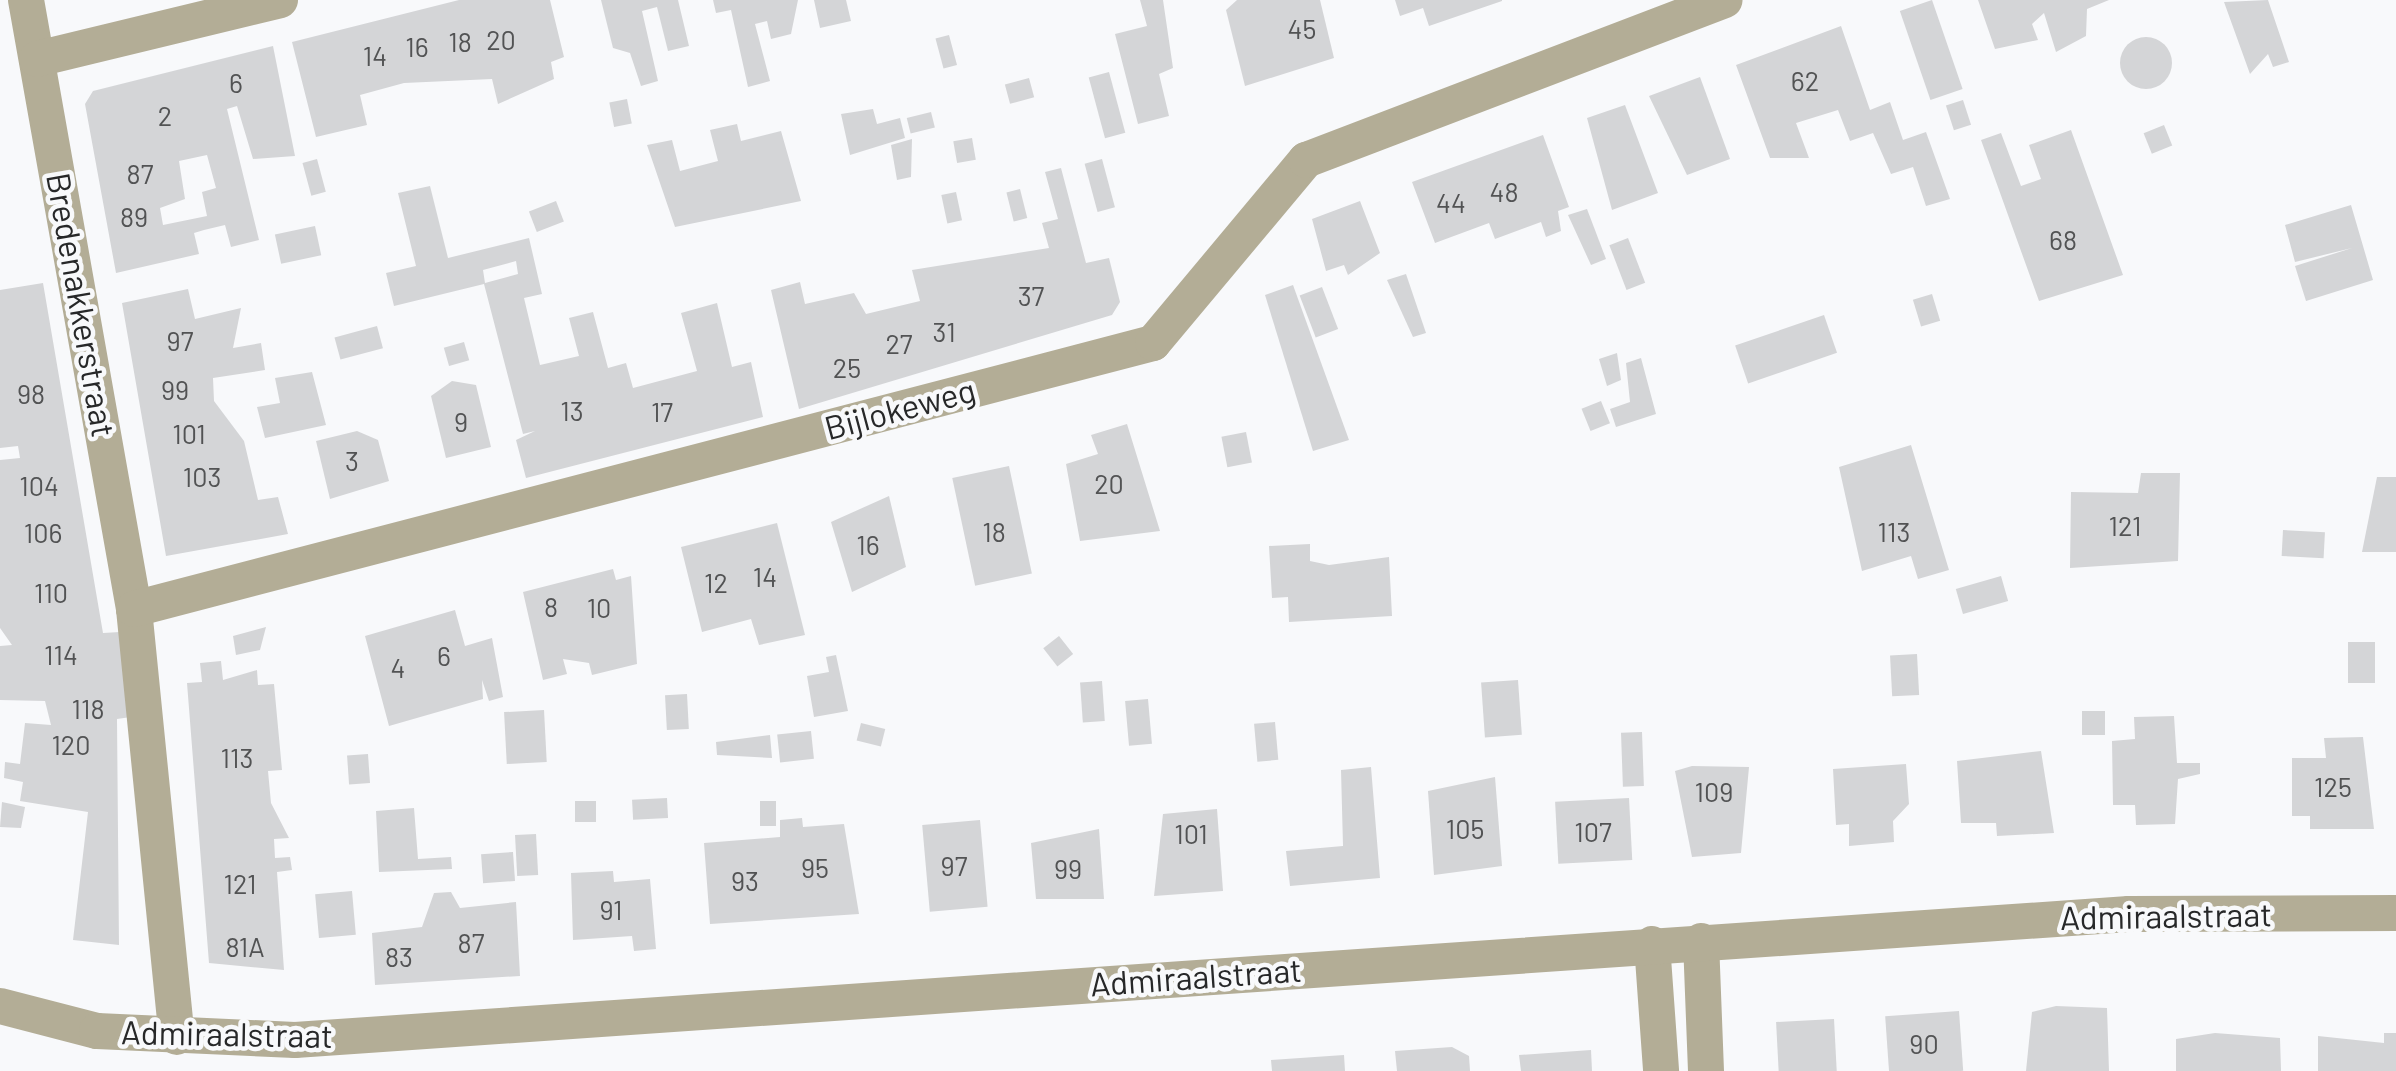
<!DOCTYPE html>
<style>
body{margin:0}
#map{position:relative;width:2396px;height:1071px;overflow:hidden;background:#f8f9fb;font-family:Barlow,sans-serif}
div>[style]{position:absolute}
.building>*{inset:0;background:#d4d5d7;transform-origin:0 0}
.round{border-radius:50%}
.minor>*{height:36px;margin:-18px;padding:0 18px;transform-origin:18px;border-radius:18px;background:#b3ad96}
span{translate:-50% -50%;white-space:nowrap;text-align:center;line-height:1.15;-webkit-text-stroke:9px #f8f9fb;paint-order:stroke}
.number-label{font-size:27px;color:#525354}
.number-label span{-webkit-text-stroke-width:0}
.street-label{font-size:33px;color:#272829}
</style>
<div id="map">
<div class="building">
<i style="clip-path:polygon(459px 0,550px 0,564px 57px,551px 62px,554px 79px,498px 104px,492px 79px,404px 83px,360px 95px,367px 125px,316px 137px,292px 42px)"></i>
<i style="clip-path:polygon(601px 0,678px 0,689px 46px,668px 51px,657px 7px,642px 11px,658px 81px,641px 86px,630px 53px,613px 48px)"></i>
<i style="clip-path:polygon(713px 0,798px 0,791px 34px,771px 39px,767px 21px,755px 24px,770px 81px,748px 87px,731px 10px,716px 13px)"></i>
<i style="clip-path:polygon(814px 0,846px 0,851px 21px,820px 28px)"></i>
<i style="clip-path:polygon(1140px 0,1163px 0,1173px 68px,1159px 74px,1169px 116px,1138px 124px,1115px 34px,1147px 26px)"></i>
<i style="clip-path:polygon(1237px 0,1320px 0,1334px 58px,1245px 86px,1226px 10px)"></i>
<i style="clip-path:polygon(1395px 0,1502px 0,1502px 1px,1429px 26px,1423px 8px,1400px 16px)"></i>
<i style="left:1932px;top:0;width:94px;height:34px;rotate:71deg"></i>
<i style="clip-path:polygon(1978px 0,2109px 0,2087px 9px,2086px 36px,2056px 52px,2044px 13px,2032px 24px,2038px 40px,1995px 49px)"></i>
<i style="clip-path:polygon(2268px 0,2289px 62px,2273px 67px,2268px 54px,2250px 74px,2224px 2px)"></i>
<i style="clip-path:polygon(1841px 26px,1870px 110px,1890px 102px,1903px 140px,1926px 132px,1950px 199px,1926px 206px,1913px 167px,1891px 174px,1873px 133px,1850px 141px,1838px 110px,1796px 123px,1809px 158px,1770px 158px,1736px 65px)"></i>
<i style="left:949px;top:35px;width:31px;height:14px;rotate:75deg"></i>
<i class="round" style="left:2120px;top:37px;width:52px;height:52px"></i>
<i style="clip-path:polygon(evenodd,273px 46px,295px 156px,253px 159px,237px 106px,227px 109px,259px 240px,231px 247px,225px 225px,204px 230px,194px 233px,199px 254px,116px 273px,85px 104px,93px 91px,273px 46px,207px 155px,216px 188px,202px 192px,207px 216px,163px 225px,160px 208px,185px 199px,179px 161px,207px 155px)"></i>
<i style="left:1109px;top:72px;width:63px;height:21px;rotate:75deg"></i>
<i style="clip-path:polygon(1700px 77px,1730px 159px,1687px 175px,1649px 96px)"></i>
<i style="left:1029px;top:78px;width:20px;height:25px;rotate:75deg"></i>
<i style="left:627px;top:99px;width:25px;height:18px;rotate:79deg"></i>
<i style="left:1963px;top:100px;width:26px;height:18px;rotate:72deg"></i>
<i style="clip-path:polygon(1625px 105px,1658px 193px,1612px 210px,1587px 118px)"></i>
<i style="clip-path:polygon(873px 109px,877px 124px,900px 118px,905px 138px,850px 155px,841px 114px)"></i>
<i style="left:931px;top:112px;width:16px;height:25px;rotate:76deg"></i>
<i style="clip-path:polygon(737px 124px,741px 141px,781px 131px,801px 201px,675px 227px,647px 145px,672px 140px,680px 171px,718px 161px,710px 130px)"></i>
<i style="left:2164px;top:125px;width:22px;height:22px;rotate:68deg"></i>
<i style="clip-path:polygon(2071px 130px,2123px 275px,2039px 301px,1981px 140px,2001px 133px,2021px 186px,2041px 179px,2029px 145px)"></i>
<i style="clip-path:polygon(1543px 135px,1569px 207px,1558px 211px,1561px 231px,1546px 237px,1541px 222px,1495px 239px,1489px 223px,1435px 243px,1412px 182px)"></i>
<i style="left:972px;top:138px;width:22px;height:19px;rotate:80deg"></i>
<i style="clip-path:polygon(912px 139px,911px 177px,897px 180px,891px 145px)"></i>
<i style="left:317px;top:159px;width:34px;height:15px;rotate:75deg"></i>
<i style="left:1102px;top:159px;width:50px;height:18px;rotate:75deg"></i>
<i style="clip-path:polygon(1061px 168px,1086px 263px,1109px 258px,1120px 302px,1112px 315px,799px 409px,771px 290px,800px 282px,805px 304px,854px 293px,866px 314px,920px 301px,912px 270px,1049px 248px,1042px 223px,1058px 219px,1045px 172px)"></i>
<i style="clip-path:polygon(evenodd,430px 186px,448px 258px,529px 238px,542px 294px,524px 298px,540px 365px,579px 356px,569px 318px,593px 312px,608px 368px,626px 363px,633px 388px,697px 371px,681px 313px,717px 303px,732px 367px,751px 362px,763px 417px,526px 478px,516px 440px,535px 431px,523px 434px,484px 284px,394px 306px,386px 273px,416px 266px,398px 193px,430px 186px,516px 261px,518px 274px,485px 283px,483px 270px,516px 261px)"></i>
<i style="left:1020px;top:189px;width:30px;height:14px;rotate:76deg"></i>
<i style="left:956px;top:192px;width:29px;height:15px;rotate:78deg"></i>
<i style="left:556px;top:201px;width:22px;height:29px;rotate:69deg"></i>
<i style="clip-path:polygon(1360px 201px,1380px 253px,1348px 275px,1344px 265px,1326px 271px,1312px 219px)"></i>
<i style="clip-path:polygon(2351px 205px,2373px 280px,2306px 301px,2295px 266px,2352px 248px,2295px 262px,2285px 225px)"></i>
<i style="clip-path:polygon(1587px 209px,1606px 259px,1591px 265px,1568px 215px)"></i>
<i style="left:315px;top:226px;width:30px;height:41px;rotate:78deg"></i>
<i style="left:1628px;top:238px;width:48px;height:20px;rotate:69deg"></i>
<i style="clip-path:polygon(1406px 274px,1426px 333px,1413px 337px,1387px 280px)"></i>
<i style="clip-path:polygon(43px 283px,103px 633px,120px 632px,131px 717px,117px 719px,119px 945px,73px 940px,88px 812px,20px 801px,23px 782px,4px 778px,5px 762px,20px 764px,25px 723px,51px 725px,45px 701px,0 700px,0 646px,12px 645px,0 628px,0 460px,20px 458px,18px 446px,0 448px,0 290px)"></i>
<i style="clip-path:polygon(1293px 285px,1349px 440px,1313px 451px,1265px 295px)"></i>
<i style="left:1322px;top:287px;width:45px;height:24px;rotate:69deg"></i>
<i style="clip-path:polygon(188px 289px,195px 319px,241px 308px,233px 348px,261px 343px,265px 370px,213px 378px,214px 401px,244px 441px,258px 500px,278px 497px,288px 534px,166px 556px,122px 303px)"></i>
<i style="left:1932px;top:294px;width:28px;height:20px;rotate:73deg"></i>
<i style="left:1824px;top:315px;width:40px;height:94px;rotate:71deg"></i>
<i style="left:377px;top:326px;width:23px;height:44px;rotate:75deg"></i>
<i style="left:464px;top:342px;width:19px;height:21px;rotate:74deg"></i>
<i style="clip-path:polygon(1617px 353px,1621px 380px,1607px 386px,1599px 359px)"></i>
<i style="clip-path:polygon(1641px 358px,1656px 414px,1616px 427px,1610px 409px,1630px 402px,1626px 363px)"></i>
<i style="clip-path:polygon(312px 372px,326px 425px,265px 438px,257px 407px,280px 403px,275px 378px)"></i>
<i style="clip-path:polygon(452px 381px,476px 385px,491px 447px,446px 458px,431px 396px)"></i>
<i style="left:1601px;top:401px;width:24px;height:21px;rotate:68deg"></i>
<i style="clip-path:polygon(1127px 424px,1160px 531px,1080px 541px,1066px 464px,1098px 454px,1091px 435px)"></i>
<i style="clip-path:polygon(357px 431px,378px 440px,389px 481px,330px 499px,316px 441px)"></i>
<i style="left:1246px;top:432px;width:31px;height:25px;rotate:79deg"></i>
<i style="clip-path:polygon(1911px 445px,1949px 570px,1918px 579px,1911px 556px,1862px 571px,1839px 467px)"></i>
<i style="left:1009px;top:466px;width:110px;height:58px;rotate:78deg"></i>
<i style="clip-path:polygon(2141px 473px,2180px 473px,2178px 561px,2070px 568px,2071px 492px,2138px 493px)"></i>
<i style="clip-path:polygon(2377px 477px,2396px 477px,2396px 552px,2362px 552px)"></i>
<i style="clip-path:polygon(889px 496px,906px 567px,852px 592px,831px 522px)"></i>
<i style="clip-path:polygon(777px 523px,805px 635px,759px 645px,751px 619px,702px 632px,681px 547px)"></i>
<i style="left:2283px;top:530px;width:42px;height:26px;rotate:3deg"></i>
<i style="clip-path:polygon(1310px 544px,1310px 561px,1329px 565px,1389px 557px,1392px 616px,1289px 622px,1288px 597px,1272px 598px,1269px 546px)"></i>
<i style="clip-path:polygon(613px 569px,616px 580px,631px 576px,637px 664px,592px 675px,589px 663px,563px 659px,567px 674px,543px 680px,523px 592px)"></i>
<i style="left:2001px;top:576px;width:26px;height:47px;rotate:74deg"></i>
<i style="clip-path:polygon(455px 610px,465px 646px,492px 638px,503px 697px,489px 701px,482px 680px,483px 699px,389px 726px,365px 636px)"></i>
<i style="clip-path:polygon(266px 627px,260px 650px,236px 655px,233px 636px)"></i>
<i style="left:1059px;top:636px;width:23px;height:20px;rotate:52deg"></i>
<i style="left:2348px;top:642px;width:27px;height:41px"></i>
<i style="left:1917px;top:654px;width:41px;height:27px;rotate:87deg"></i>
<i style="clip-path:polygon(836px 655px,848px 711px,814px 717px,807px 676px,829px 672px,826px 657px)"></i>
<i style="clip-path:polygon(221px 661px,223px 680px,257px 670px,258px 685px,274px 684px,282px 770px,268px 771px,271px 803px,289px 838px,274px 839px,275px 858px,290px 857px,292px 870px,277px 872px,284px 970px,209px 963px,187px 683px,202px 682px,200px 663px)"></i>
<i style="left:1518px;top:680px;width:55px;height:37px;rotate:86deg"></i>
<i style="left:1102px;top:681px;width:40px;height:22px;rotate:86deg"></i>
<i style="left:687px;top:694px;width:35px;height:22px;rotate:87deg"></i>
<i style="left:1148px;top:699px;width:45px;height:23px;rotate:85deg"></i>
<i style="left:544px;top:710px;width:52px;height:40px;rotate:87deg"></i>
<i style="left:2082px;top:711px;width:23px;height:24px"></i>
<i style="clip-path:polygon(2174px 716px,2177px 763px,2200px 763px,2200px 774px,2178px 779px,2175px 824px,2136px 825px,2135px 805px,2113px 805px,2112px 741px,2135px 739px,2134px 717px)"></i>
<i style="left:1275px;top:722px;width:38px;height:21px;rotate:85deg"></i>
<i style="left:861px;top:723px;width:25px;height:18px;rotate:14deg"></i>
<i style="left:811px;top:731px;width:28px;height:34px;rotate:84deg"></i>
<i style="left:1642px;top:732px;width:54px;height:21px;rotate:88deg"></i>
<i style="clip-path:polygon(770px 735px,772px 758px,717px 755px,716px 742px)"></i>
<i style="clip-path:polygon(2363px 737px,2374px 829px,2310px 829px,2310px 816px,2292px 816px,2292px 758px,2326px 758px,2324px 738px)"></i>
<i style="clip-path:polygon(2041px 751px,2054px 833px,1997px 836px,1996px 823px,1961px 823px,1957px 761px)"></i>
<i style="left:368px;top:754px;width:29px;height:21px;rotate:86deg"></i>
<i style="clip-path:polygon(1906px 764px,1909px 804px,1893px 821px,1894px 842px,1849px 846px,1849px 824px,1836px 825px,1833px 769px)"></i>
<i style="clip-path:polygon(1692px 766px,1749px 767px,1741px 853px,1692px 857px,1675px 771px)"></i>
<i style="clip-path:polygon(1371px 767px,1380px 878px,1290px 886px,1286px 851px,1343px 846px,1341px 770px)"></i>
<i style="clip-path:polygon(1495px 777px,1502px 866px,1434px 875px,1428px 791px)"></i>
<i style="left:667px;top:798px;width:20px;height:35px;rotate:87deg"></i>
<i style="left:1629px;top:798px;width:62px;height:74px;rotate:87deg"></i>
<i style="left:575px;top:801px;width:21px;height:21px"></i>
<i style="left:760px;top:801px;width:16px;height:25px"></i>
<i style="clip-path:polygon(2px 802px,25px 807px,21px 828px,0 827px)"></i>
<i style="clip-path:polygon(414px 808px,418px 859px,451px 857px,452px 869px,379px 872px,376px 811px)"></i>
<i style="clip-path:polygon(1217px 809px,1223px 891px,1154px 896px,1163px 814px)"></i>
<i style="clip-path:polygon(802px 818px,803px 827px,844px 824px,859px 914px,710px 924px,704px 843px,780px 837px,780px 820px)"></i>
<i style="left:980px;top:820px;width:87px;height:58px;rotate:85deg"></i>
<i style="clip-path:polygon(1099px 829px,1104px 899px,1036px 899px,1031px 843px)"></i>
<i style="left:536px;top:834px;width:41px;height:21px;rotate:87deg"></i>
<i style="left:513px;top:852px;width:29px;height:32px;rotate:86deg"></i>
<i style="clip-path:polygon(613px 871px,614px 882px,650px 879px,656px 949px,634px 951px,632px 936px,573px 940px,571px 873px)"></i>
<i style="left:352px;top:891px;width:44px;height:37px;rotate:85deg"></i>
<i style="clip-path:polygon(451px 892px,460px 908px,516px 902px,520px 976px,375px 985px,372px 933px,422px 927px,434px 893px)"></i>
<i style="clip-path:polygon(2056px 1006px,2107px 1008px,2109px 1071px,2026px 1071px,2032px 1012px)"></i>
<i style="left:1959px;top:1011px;width:60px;height:74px;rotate:86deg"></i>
<i style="left:1834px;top:1019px;width:52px;height:58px;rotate:87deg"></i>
<i style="clip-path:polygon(2215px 1033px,2280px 1038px,2281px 1071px,2176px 1071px,2176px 1039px)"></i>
<i style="clip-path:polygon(2384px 1033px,2396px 1033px,2396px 1071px,2318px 1071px,2318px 1036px,2384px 1043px)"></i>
<i style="clip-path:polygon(1452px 1047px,1469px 1056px,1470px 1071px,1397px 1071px,1395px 1051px)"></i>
<i style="clip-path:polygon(1591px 1050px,1592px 1071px,1521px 1071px,1519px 1055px)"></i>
<i style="clip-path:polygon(1344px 1055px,1345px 1071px,1272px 1071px,1271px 1060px)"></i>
</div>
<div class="minor">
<i style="left:26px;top:0;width:619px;rotate:79.94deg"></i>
<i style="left:134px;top:609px;width:430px;rotate:84.3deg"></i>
<i style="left:37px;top:59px;width:250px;rotate:-13.6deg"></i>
<i style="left:134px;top:609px;width:1053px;rotate:-14.63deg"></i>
<i style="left:1153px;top:343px;width:239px;rotate:-50.1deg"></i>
<i style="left:1306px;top:160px;width:448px;rotate:-20.9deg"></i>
<i style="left:1701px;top:941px;width:130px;rotate:87.8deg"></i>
<i style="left:1652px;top:944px;width:127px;rotate:85.9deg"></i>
<i style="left:0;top:1006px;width:100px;rotate:14.5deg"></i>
<i style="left:97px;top:1031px;width:198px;rotate:2.6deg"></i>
<i style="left:295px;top:1040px;width:1838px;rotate:-3.93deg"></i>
<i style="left:2129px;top:914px;width:267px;rotate:-0.2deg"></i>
</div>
<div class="number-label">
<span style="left:1302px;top:29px">45</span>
<span style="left:501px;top:40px">20</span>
<span style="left:460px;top:42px">18</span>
<span style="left:417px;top:47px">16</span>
<span style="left:375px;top:56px">14</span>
<span style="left:1805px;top:81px">62</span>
<span style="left:236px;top:83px">6</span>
<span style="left:165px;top:116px">2</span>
<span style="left:140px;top:174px">87</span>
<span style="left:1504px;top:192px">48</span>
<span style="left:1451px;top:203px">44</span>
<span style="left:134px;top:217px">89</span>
<span style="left:2063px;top:240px">68</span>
<span style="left:1031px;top:296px">37</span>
<span style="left:944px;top:332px">31</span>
<span style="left:180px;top:341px">97</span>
<span style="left:899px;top:344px">27</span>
<span style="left:847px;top:368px">25</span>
<span style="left:175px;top:390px">99</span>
<span style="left:31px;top:394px">98</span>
<span style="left:572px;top:411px">13</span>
<span style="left:662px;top:412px">17</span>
<span style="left:461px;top:422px">9</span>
<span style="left:189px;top:434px">101</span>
<span style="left:352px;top:461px">3</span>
<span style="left:202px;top:477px">103</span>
<span style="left:1109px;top:484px">20</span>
<span style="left:39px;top:486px">104</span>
<span style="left:2125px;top:526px">121</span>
<span style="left:994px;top:532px">18</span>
<span style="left:1894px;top:532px">113</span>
<span style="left:43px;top:533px">106</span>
<span style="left:868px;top:545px">16</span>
<span style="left:765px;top:577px">14</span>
<span style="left:716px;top:583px">12</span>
<span style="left:51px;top:593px">110</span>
<span style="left:551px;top:607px">8</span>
<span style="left:599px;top:608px">10</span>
<span style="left:61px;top:655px">114</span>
<span style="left:444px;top:656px">6</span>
<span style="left:398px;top:668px">4</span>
<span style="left:88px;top:709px">118</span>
<span style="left:71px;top:745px">120</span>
<span style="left:237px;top:758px">113</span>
<span style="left:2333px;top:787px">125</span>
<span style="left:1714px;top:792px">109</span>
<span style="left:1465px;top:829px">105</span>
<span style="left:1593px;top:832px">107</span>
<span style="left:1191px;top:834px">101</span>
<span style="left:954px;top:866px">97</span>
<span style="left:815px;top:868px">95</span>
<span style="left:1068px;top:869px">99</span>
<span style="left:745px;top:881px">93</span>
<span style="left:240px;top:884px">121</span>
<span style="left:611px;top:910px">91</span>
<span style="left:471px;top:943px">87</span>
<span style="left:245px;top:947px">81A</span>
<span style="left:399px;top:957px">83</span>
<span style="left:1924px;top:1044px">90</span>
</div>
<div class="street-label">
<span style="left:81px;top:305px;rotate:80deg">Bredenakkerstraat</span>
<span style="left:900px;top:409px;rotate:-15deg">Bijlokeweg</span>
<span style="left:2166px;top:916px;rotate:-1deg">Admiraalstraat</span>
<span style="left:1196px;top:977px;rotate:-4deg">Admiraalstraat</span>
<span style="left:227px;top:1034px;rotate:1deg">Admiraalstraat</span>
</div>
</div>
